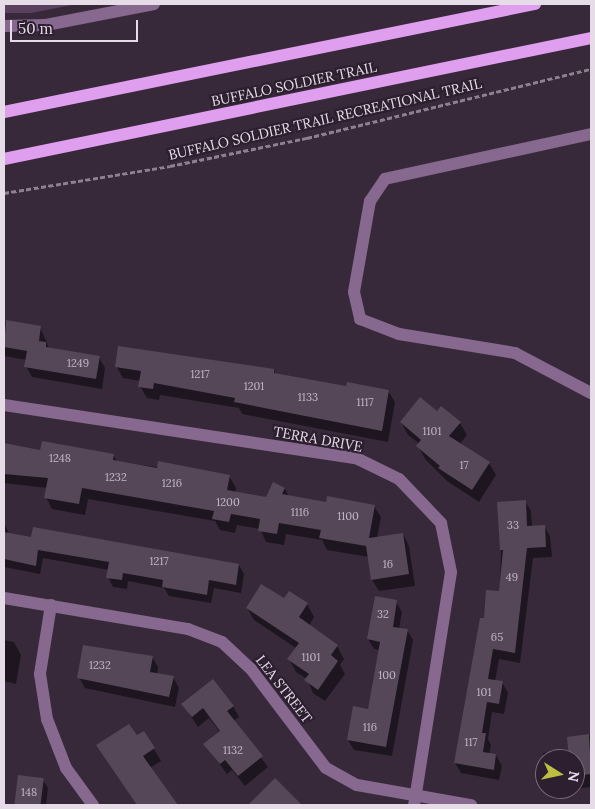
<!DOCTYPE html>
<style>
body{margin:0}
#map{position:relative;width:595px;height:809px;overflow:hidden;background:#37293a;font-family:Lora,serif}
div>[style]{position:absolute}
.green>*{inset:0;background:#5a4160}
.shadow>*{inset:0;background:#0007}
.building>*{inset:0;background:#554658;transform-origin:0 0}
.path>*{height:3px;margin-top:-1.5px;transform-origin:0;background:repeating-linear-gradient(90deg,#8d818f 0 5px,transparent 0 7.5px)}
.minor>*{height:12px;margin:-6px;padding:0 6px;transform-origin:6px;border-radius:6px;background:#87688e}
.major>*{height:12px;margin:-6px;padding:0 6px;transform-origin:6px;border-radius:6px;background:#e09fee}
span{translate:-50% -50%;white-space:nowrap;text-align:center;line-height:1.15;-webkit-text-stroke:4.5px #2d1f30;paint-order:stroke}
.number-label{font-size:11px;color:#c1b6c3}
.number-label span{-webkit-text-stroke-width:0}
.street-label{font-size:14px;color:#e5dce7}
.frame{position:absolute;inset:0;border:5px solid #e5dce7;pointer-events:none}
.north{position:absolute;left:535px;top:749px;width:50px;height:50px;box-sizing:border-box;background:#2d1f30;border:1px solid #776b79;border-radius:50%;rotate:100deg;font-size:14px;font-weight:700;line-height:20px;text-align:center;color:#e5dce7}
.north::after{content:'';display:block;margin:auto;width:18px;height:22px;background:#bdbf43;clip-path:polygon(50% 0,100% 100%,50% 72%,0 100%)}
.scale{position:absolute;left:10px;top:20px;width:128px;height:22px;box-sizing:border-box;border:2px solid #e5dce7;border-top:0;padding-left:6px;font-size:15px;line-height:18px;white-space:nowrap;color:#e5dce7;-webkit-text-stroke:4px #2d1f30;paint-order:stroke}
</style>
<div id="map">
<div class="green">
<i style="clip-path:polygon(4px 4px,77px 4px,31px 13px,4px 13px)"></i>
</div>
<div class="shadow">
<i style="clip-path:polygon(4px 322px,40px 327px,49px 348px,99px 357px,105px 368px,102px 389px,32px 377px,26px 366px,27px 360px,4px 356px)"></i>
<i style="clip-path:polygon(116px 366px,274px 370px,276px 375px,347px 387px,388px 391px,395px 402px,388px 442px,242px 414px,239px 408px,160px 395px,159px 400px,147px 398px,140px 386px,141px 381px,123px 378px)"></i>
<i style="clip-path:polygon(437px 413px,460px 423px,467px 435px,460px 444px,489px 463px,496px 475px,479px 502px,447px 481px,425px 459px,418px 446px,420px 444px,408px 435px,401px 422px)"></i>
<i style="clip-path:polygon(4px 444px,41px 451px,113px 455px,117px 462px,229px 476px,236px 488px,235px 493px,267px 499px,274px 484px,285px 489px,289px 497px,327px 503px,374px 506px,381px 517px,377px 538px,403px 534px,409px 546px,415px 586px,379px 591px,372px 580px,369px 557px,327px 550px,322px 540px,286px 534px,284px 545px,266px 542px,260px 529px,237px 525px,235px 533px,220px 530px,215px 521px,88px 499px,85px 515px,52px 509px,46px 497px,47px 488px,4px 483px)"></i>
<i style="clip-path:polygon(525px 501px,531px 511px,532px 527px,544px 526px,550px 536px,552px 557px,533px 558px,520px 663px,499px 659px,495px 681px,502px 682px,508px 693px,504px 714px,492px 712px,488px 739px,491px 745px,489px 754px,496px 755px,502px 766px,499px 780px,461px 773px,455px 763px,485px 620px,500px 592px,501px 550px)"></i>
<i style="clip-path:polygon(4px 523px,10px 535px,239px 565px,244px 574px,241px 593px,214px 588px,211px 603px,169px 596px,164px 588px,128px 581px,127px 589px,113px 587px,108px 577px,109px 570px,43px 558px,40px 574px,4px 567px)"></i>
<i style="clip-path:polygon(284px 600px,307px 604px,314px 617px,309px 626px,337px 646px,344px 659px,340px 665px,345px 674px,325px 701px,313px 693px,307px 679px,296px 672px,289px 659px,296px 648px,254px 620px,247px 608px)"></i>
<i style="clip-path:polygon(396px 602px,402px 612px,399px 629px,407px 630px,413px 640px,392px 756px,354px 750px,348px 740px,369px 710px,380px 650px,374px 649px,368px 639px)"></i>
<i style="clip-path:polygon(4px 640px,14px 642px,21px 655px,16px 684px,4px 681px)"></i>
<i style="clip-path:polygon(152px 657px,158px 667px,157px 674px,173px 677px,179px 688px,175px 707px,85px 688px,79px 677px)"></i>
<i style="clip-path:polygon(183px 704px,233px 706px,239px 717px,233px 721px,268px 767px,245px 786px,232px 770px,227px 774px,205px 744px,220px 732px,209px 718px,198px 727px)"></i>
<i style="clip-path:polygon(144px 732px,161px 761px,150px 768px,177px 805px,139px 805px,105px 757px)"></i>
<i style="clip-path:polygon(591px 735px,591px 787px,575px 789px,575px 759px,545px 759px,545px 767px,543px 753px,569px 750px,568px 738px)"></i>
<i style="clip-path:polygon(19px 776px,43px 780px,48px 788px,46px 805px,15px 805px)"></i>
<i style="clip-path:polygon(552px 789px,572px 789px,553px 791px)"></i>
</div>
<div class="building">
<i style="clip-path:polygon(6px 320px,41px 326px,39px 341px,46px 342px,46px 347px,100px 356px,96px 379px,24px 367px,27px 351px,4px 347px)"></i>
<i style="clip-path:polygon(118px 346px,274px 369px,274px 373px,346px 386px,347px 382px,389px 390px,382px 431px,234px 402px,235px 398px,154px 383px,153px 389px,138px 387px,141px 371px,115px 367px)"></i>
<i style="clip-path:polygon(420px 397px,437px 411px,441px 406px,461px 422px,449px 436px,490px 462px,472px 490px,438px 468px,440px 466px,416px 446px,421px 440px,400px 422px)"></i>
<i style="clip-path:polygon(42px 441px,114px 454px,113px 460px,157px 468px,158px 461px,230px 475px,227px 490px,266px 497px,273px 482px,285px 488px,282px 494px,326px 502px,327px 496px,375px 505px,369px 538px,403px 533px,409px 574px,371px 580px,366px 546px,319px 538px,321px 530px,279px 523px,277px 534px,258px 531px,260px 519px,231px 514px,229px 522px,212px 519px,214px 511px,82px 488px,79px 504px,44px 498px,48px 478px,4px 474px,4px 443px,40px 450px)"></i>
<i style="clip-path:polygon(526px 500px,527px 526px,545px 525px,546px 547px,527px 548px,515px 653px,493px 649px,488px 679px,503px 681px,499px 704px,487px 702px,482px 733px,486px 733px,483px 752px,496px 754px,494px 770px,454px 763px,480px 618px,484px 618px,486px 590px,499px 591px,503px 550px,500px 550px,497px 502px)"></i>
<i style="clip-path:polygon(33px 527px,239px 564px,236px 585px,209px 580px,207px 595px,162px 587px,163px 580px,123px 573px,122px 580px,106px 578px,109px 562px,38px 550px,36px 566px,4px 559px,4px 532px,31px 537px)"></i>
<i style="clip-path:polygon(261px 584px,284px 598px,289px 591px,308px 603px,299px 617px,338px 645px,331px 655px,338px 661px,318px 690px,304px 680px,309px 674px,287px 659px,299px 643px,246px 608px)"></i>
<i style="clip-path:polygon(375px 596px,397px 600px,393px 627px,408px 629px,386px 747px,347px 740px,353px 706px,368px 709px,380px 642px,367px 639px)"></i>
<i style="clip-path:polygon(83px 645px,153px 656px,150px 672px,174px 676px,169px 697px,77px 678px)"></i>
<i style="clip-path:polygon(213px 679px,234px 706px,227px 711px,263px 756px,238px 776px,225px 760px,220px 764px,203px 744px,220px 731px,203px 708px,192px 717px,181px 704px)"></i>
<i style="clip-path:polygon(129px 724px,137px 735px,144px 731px,155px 748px,143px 756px,178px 805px,137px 805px,96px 745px)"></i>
<i style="clip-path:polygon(589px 734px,591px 774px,575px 776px,575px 759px,569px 759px,567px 737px)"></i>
<i style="left:18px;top:775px;width:26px;height:30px;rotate:7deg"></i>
<i style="clip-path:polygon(275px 778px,302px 805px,248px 805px)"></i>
</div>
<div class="path">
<i style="left:4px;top:193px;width:168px;rotate:-9.2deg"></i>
<i style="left:170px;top:166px;width:140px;rotate:-11.6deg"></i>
<i style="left:307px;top:138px;width:292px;rotate:-13.7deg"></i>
</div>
<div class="minor">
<i style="left:4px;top:26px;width:42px;rotate:-1.4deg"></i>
<i style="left:46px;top:25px;width:110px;rotate:-11deg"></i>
<i style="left:591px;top:134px;width:211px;rotate:167.7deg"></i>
<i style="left:385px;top:179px;width:27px;rotate:124deg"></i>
<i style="left:370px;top:201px;width:92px;rotate:100deg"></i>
<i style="left:354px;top:292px;width:28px;rotate:77deg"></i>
<i style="left:360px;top:319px;width:42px;rotate:21deg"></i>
<i style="left:399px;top:334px;width:118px;rotate:9.3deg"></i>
<i style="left:515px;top:353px;width:86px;rotate:27.8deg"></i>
<i style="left:4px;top:405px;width:356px;rotate:8.6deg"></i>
<i style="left:356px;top:458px;width:48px;rotate:26deg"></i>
<i style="left:399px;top:479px;width:61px;rotate:46.3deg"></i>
<i style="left:441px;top:523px;width:50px;rotate:78.5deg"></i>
<i style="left:451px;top:572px;width:236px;rotate:99deg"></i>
<i style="left:4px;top:598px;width:187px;rotate:9.6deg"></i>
<i style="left:188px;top:629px;width:36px;rotate:21deg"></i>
<i style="left:222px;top:642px;width:40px;rotate:43deg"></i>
<i style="left:251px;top:669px;width:124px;rotate:52.9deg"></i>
<i style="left:326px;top:768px;width:35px;rotate:29deg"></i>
<i style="left:357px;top:785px;width:116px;rotate:10deg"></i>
<i style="left:51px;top:605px;width:70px;rotate:99.1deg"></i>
<i style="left:40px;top:674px;width:46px;rotate:81.2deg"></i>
<i style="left:47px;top:719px;width:53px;rotate:68.8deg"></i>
<i style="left:66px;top:768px;width:46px;rotate:53.9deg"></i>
</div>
<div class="major">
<i style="left:4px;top:112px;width:542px;rotate:-11.5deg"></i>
<i style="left:4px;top:159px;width:599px;rotate:-11.65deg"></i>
</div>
<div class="number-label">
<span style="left:78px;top:363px">1249</span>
<span style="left:200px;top:374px">1217</span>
<span style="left:254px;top:386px">1201</span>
<span style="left:308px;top:397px">1133</span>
<span style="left:365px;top:402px">1117</span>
<span style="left:432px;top:431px">1101</span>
<span style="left:60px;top:458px">1248</span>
<span style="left:464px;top:465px">17</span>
<span style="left:116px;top:477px">1232</span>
<span style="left:172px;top:483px">1216</span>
<span style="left:228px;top:502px">1200</span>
<span style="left:300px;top:512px">1116</span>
<span style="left:348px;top:516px">1100</span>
<span style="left:513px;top:525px">33</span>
<span style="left:159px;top:561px">1217</span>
<span style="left:388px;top:564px">16</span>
<span style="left:512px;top:577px">49</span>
<span style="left:383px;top:614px">32</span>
<span style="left:497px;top:637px">65</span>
<span style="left:311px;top:657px">1101</span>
<span style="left:100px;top:665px">1232</span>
<span style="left:387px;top:675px">100</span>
<span style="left:484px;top:692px">101</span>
<span style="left:370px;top:727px">116</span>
<span style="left:471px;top:742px">117</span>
<span style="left:233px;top:750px">1132</span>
<span style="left:29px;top:792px">148</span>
</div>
<div class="street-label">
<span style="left:294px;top:84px;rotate:-12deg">BUFFALO SOLDIER TRAIL</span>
<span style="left:325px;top:119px;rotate:-13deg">BUFFALO SOLDIER TRAIL RECREATIONAL TRAIL</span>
<span style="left:318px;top:439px;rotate:10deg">TERRA DRIVE</span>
<span style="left:284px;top:689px;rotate:52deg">LEA STREET</span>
</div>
<div class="frame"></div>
<div class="north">N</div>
<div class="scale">50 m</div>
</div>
